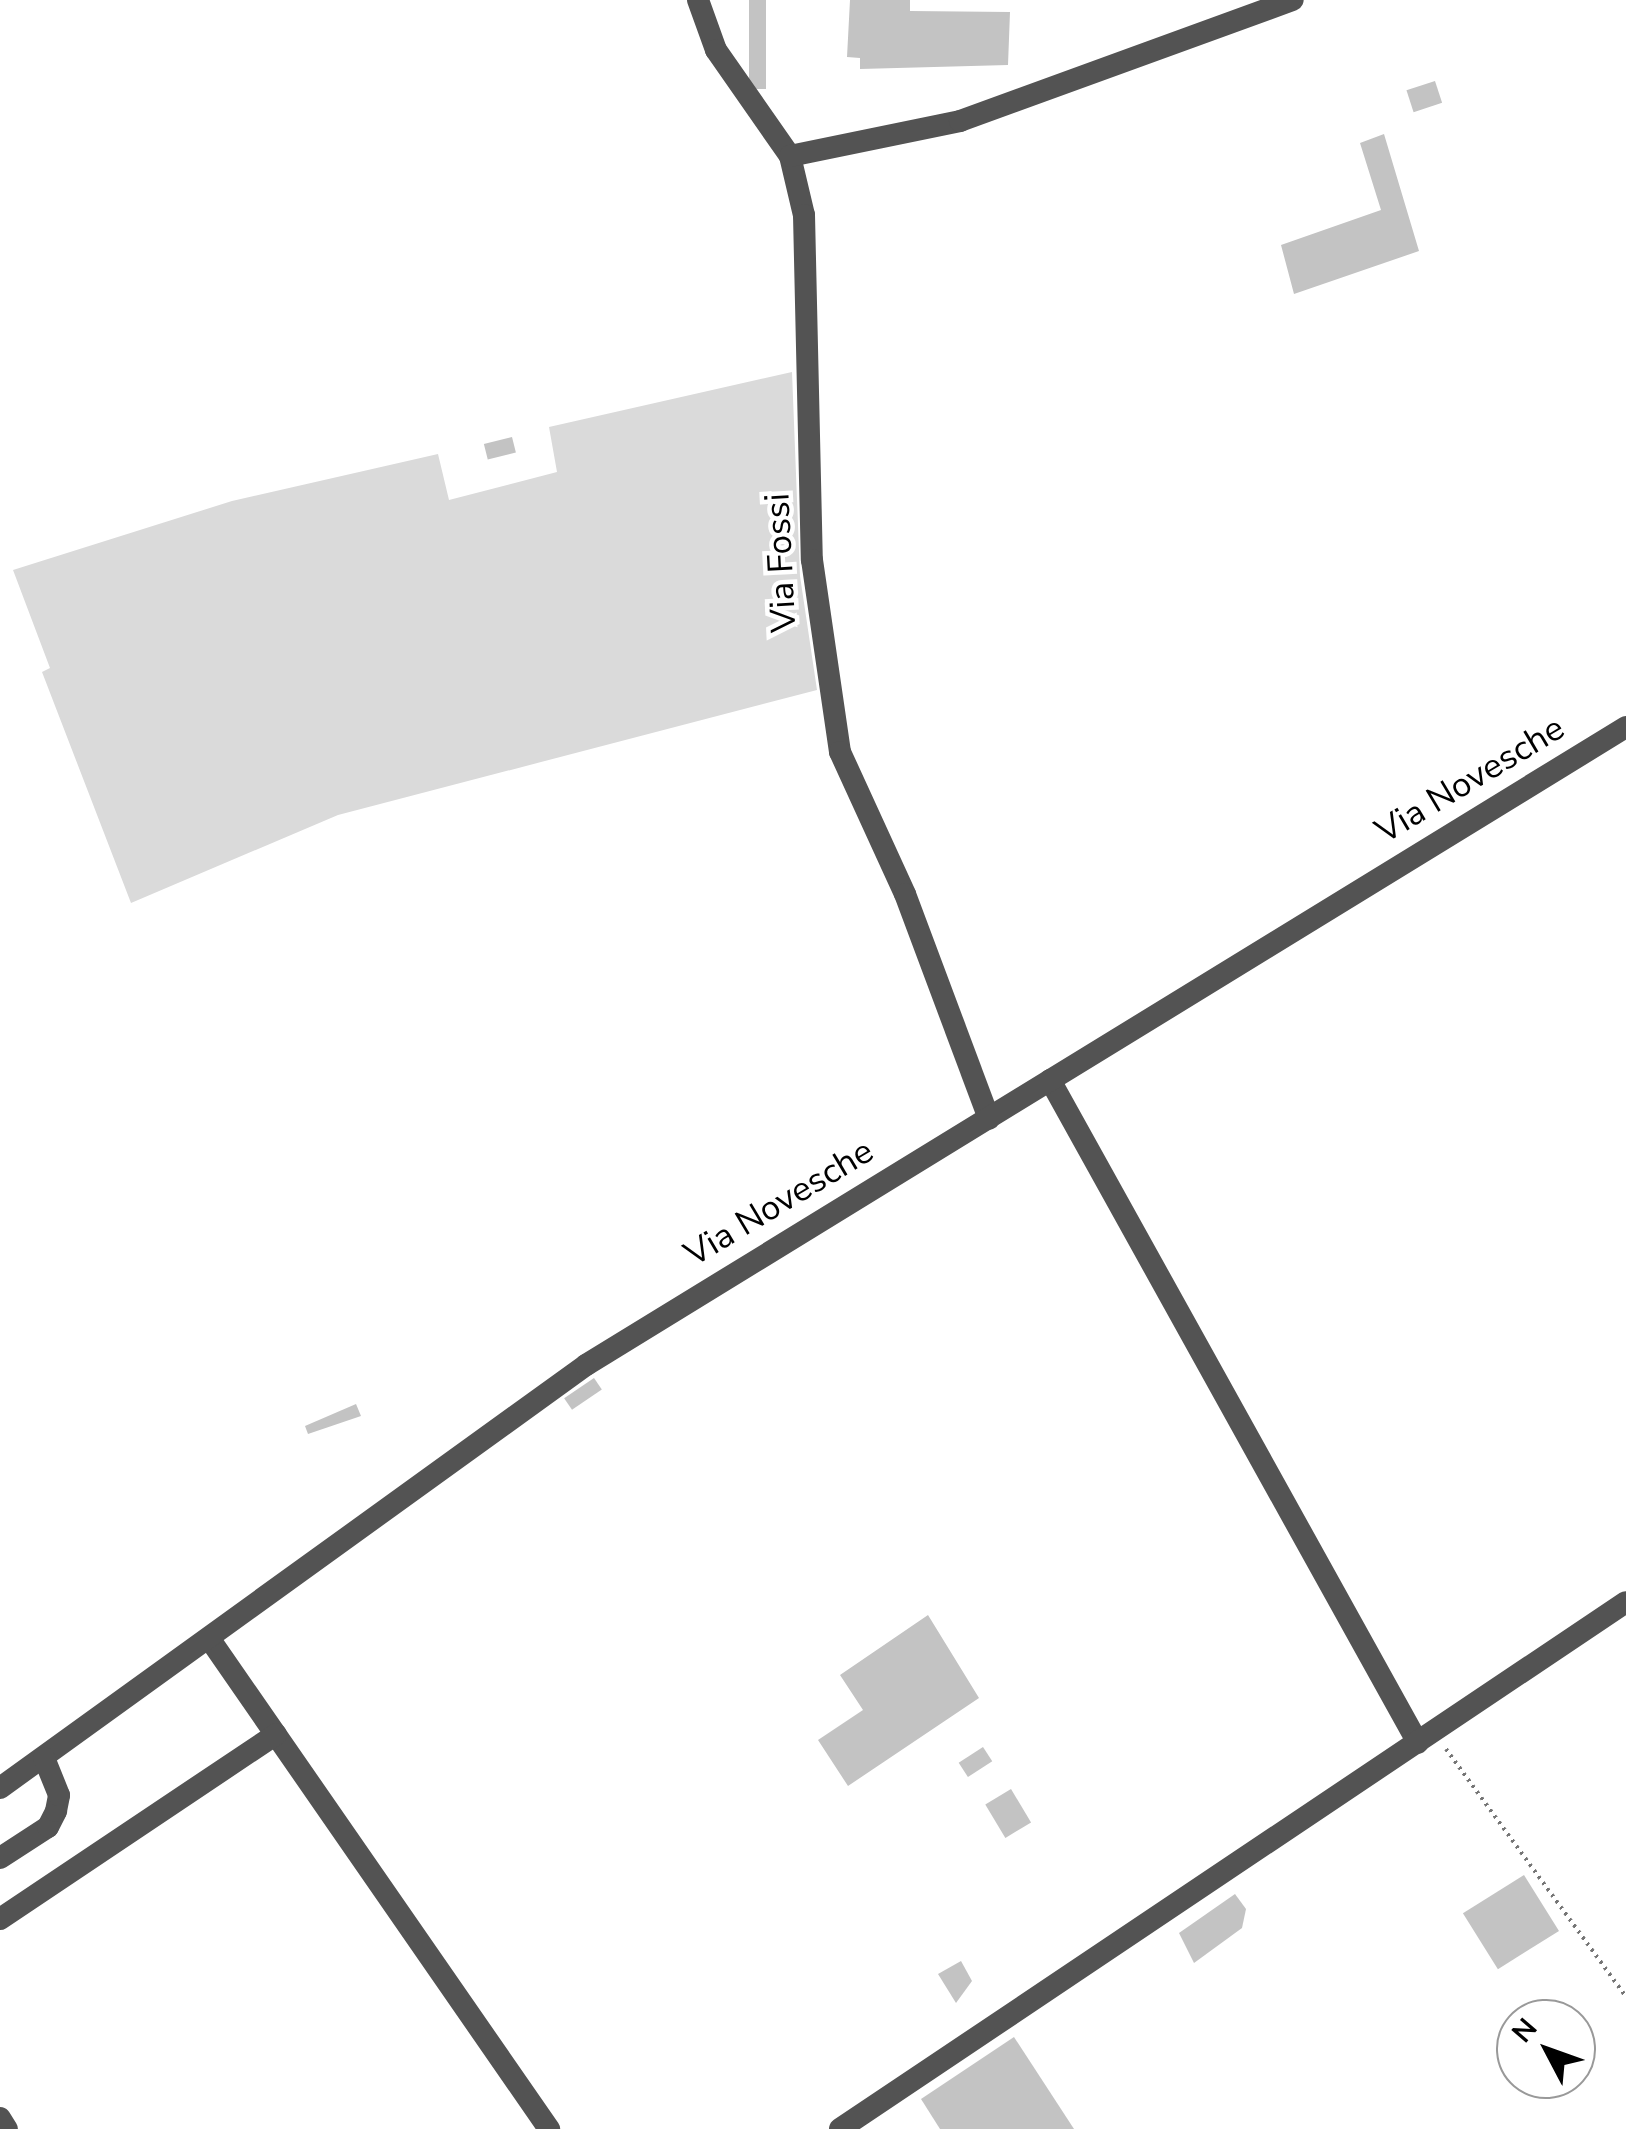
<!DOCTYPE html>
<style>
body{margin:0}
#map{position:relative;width:1626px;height:2129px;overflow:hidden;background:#fff;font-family:"Nunito Sans",sans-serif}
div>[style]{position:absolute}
.green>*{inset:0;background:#dadada}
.building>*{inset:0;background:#c3c3c3;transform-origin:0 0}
.path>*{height:4px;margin-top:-2px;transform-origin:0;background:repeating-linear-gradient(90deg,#757575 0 2.5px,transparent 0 7.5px)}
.minor>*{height:22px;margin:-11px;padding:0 11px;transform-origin:11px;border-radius:11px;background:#535353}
span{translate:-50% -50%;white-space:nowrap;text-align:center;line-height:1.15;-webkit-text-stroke:9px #fff;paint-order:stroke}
.street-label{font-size:35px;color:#000}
.north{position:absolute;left:1496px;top:1999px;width:100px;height:100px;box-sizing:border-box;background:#fff;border:2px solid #999;border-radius:50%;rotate:311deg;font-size:28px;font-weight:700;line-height:40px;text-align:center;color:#000}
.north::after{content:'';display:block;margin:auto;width:35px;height:45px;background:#000;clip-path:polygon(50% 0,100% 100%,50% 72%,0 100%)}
</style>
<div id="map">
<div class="green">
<i style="clip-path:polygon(792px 372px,800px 576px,817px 690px,338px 815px,131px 903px,42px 672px,50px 668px,13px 570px,232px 501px,438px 454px,449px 500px,557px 472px,549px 427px)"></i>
</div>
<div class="building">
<i style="left:749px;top:0;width:17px;height:89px"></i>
<i style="clip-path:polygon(850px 0,910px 0,910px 11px,1010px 12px,1008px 65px,860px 69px,860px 58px,847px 57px)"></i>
<i style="left:1435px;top:81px;width:23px;height:30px;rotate:72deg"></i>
<i style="clip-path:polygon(1384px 134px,1419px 251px,1294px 294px,1281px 245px,1381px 210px,1360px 143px)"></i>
<i style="left:512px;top:437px;width:16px;height:29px;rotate:76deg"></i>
<i style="left:594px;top:1378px;width:14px;height:36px;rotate:56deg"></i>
<i style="clip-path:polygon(356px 1404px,361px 1416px,308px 1434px,305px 1426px)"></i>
<i style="clip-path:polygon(928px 1615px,979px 1698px,848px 1786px,818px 1740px,863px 1710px,840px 1675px)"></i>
<i style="left:983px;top:1747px;width:17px;height:29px;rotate:57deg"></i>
<i style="left:1011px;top:1789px;width:39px;height:30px;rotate:59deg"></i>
<i style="left:1524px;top:1875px;width:66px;height:72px;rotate:58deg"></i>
<i style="clip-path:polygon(1235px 1894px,1246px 1909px,1242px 1928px,1194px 1963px,1179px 1933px)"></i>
<i style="clip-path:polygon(961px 1961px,972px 1981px,956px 2003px,938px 1974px)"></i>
<i style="clip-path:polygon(1014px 2037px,1074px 2129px,940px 2129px,921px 2099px)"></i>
</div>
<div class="path">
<i style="left:1446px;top:1749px;width:306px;rotate:54deg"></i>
</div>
<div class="minor">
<i style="left:698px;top:0;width:53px;rotate:70.2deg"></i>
<i style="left:716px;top:50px;width:129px;rotate:55.1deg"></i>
<i style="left:790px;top:156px;width:61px;rotate:76.7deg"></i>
<i style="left:804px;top:215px;width:345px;rotate:88.7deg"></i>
<i style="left:812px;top:560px;width:194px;rotate:81.7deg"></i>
<i style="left:840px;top:752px;width:156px;rotate:65.4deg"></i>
<i style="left:905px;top:894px;width:240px;rotate:69.5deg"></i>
<i style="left:790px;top:156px;width:174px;rotate:-11.6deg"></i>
<i style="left:960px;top:121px;width:354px;rotate:-20deg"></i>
<i style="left:1050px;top:1080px;width:758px;rotate:60.97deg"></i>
<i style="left:211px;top:1641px;width:594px;rotate:55.29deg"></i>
<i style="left:0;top:1788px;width:723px;rotate:-35.82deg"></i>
<i style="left:586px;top:1365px;width:1220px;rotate:-31.53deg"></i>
<i style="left:0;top:1858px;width:57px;rotate:-32.9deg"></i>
<i style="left:48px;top:1827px;width:18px;rotate:-63deg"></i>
<i style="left:56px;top:1811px;width:16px;rotate:-79deg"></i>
<i style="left:59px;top:1795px;width:40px;rotate:-112deg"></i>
<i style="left:0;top:1919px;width:332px;rotate:-33.8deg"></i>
<i style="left:0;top:2118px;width:13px;rotate:58deg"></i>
<i style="left:840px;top:2129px;width:946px;rotate:-33.84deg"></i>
</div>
<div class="street-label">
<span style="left:781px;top:563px;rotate:-93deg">Via Fossi</span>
<span style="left:1470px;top:780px;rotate:-31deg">Via Novesche</span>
<span style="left:779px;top:1203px;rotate:-31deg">Via Novesche</span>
</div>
<div class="north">N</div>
</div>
